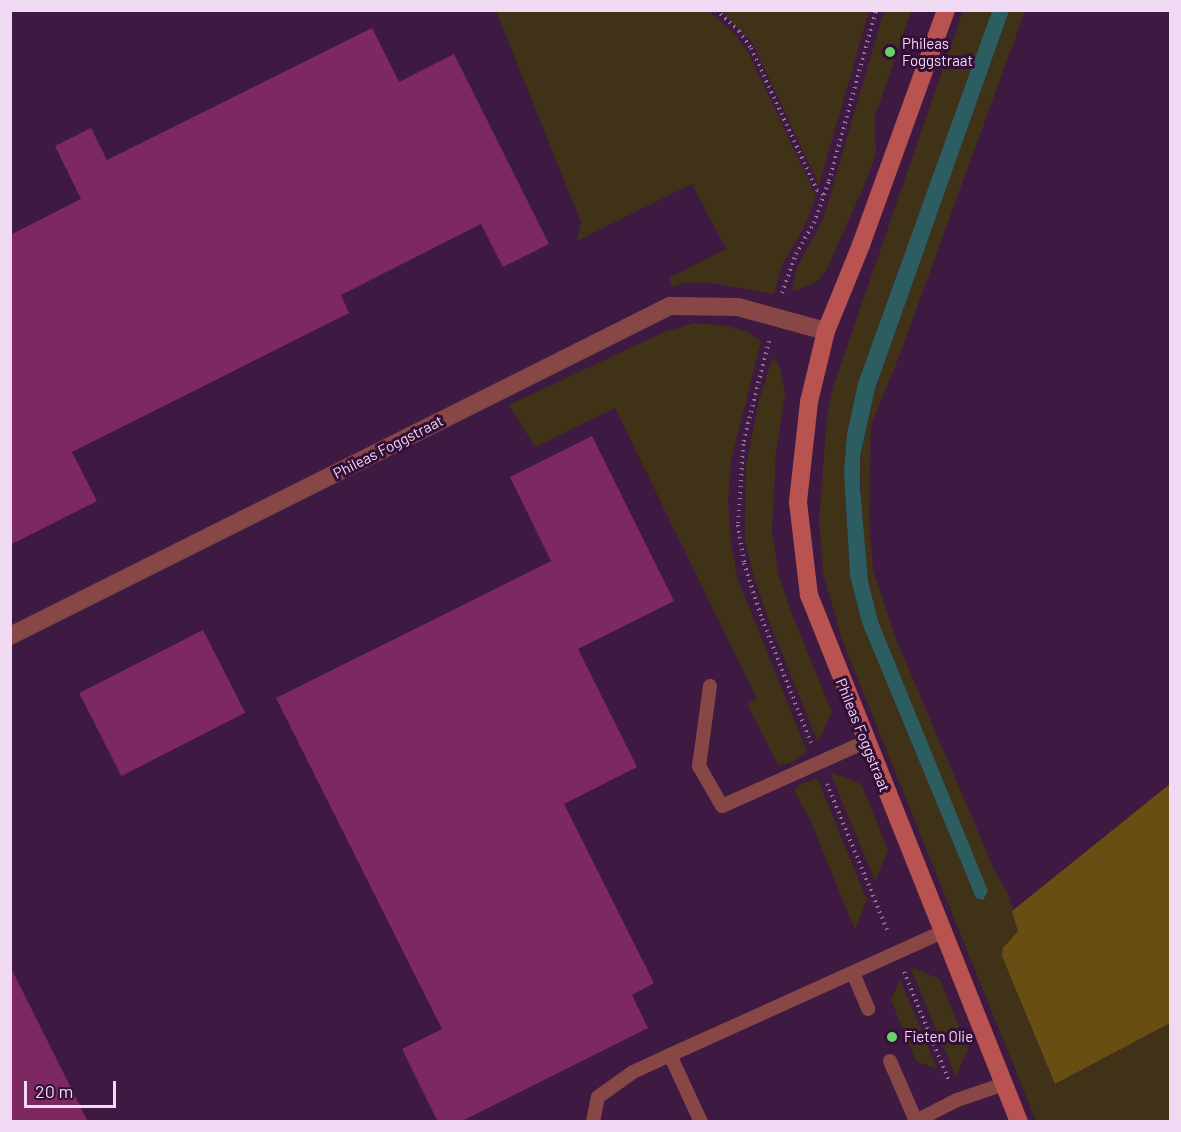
<!DOCTYPE html>
<style>
body{margin:0}
#map{position:relative;width:1181px;height:1132px;overflow:hidden;background:#3e1942;font-family:Barlow,sans-serif}
div>[style]{position:absolute}
.green>*{inset:0;background:#403217}
.forest>*{inset:0;background:#684e12}
.water>*{inset:0;background:#2b5d61}
.building>*{inset:0;background:#7d2861;transform-origin:0 0}
.path>*{height:4px;margin-top:-2px;transform-origin:0;background:repeating-linear-gradient(90deg,#957698 0 1.5px,transparent 0 6px)}
.lane>*{height:14px;margin:-7px;padding:0 7px;transform-origin:7px;border-radius:7px;background:#874744}
.street>*{height:18px;margin:-9px;padding:0 9px;transform-origin:9px;border-radius:9px;background:#874744}
.secondary>*{height:18px;margin:-9px;padding:0 9px;transform-origin:9px;border-radius:9px;background:#b95350}
.dots>*{width:16px;height:16px;translate:-50% -50%;box-sizing:border-box;border:3px solid #330f37;border-radius:50%}
span{translate:-50% -50%;white-space:nowrap;text-align:center;line-height:1.15;-webkit-text-stroke:6px #330f37;paint-order:stroke}
.poi-label{font-size:15px;color:#f0d9f2}
.left{translate:0 -50%;text-align:left}
.street-label{font-size:15px;color:#f0d9f2}
.frame{position:absolute;inset:0;border:12px solid #f0d9f2;pointer-events:none}
.scale{position:absolute;left:24px;top:1081px;width:92px;height:27px;box-sizing:border-box;border:3px solid #f0d9f2;border-top:0;padding-left:8px;font-size:18px;line-height:21px;white-space:nowrap;color:#f0d9f2;-webkit-text-stroke:4px #330f37;paint-order:stroke}
</style>
<div id="map">
<div class="green">
<i style="clip-path:polygon(496px 11px,709px 11px,735px 34px,749px 54px,816px 196px,807px 221px,782px 266px,774px 294px,711px 283px,683px 283px,673px 287px,669px 278px,726px 249px,692px 184px,577px 241px,581px 222px)"></i>
<i style="clip-path:polygon(721px 11px,869px 11px,819px 185px,752px 42px)"></i>
<i style="clip-path:polygon(884px 11px,911px 11px,875px 117px,876px 153px,864px 186px,826px 271px,816px 282px,795px 291px,792px 289px,797px 267px,823px 220px)"></i>
<i style="clip-path:polygon(963px 11px,992px 11px,858px 383px,847px 433px,844px 472px,850px 576px,862px 623px,976px 898px,986px 888px,878px 621px,868px 581px,862px 539px,860px 456px,875px 389px,1009px 11px,1025px 11px,899px 357px,871px 425px,869px 516px,873px 570px,896px 639px,994px 869px,1009px 895px,1018px 931px,1003px 948px,1055px 1084px,1170px 1023px,1170px 1121px,1036px 1121px,844px 645px,823px 573px,819px 521px,827px 415px,834px 384px)"></i>
<i style="clip-path:polygon(694px 323px,728px 326px,747px 332px,761px 341px,731px 462px,728px 499px,731px 544px,738px 580px,807px 752px,791px 763px,778px 765px,747px 704px,757px 699px,615px 408px,535px 447px,509px 405px,662px 333px)"></i>
<i style="clip-path:polygon(773px 357px,780px 367px,785px 395px,776px 453px,772px 531px,778px 572px,790px 609px,832px 712px,818px 742px,769px 621px,753px 574px,745px 539px,746px 465px,759px 400px)"></i>
<i style="clip-path:polygon(830px 772px,861px 784px,888px 850px,875px 881px)"></i>
<i style="clip-path:polygon(817px 778px,867px 900px,855px 930px,811px 822px,794px 790px,801px 784px)"></i>
<i style="clip-path:polygon(910px 967px,940px 979px,968px 1049px,956px 1077px)"></i>
<i style="clip-path:polygon(900px 979px,937px 1069px,916px 1061px,891px 1000px)"></i>
</div>
<div class="forest">
<i style="clip-path:polygon(1170px 784px,1170px 1023px,1055px 1084px,1002px 956px,1003px 948px,1018px 931px,1012px 911px)"></i>
</div>
<div class="water">
<i style="clip-path:polygon(992px 11px,1009px 11px,875px 389px,860px 456px,860px 488px,868px 581px,878px 621px,988px 891px,983px 900px,976px 898px,862px 623px,850px 576px,844px 472px,847px 434px,858px 383px)"></i>
</div>
<div class="building">
<i style="clip-path:polygon(372px 28px,399px 82px,454px 54px,549px 244px,503px 267px,481px 224px,341px 295px,349px 313px,72px 452px,97px 501px,10px 545px,10px 235px,81px 199px,55px 146px,91px 128px,107px 160px)"></i>
<i style="clip-path:polygon(592px 436px,674px 601px,578px 649px,637px 767px,564px 804px,654px 983px,632px 995px,648px 1028px,460px 1122px,438px 1122px,402px 1049px,442px 1029px,276px 698px,551px 561px,510px 477px)"></i>
<i style="left:203px;top:630px;width:93px;height:139px;rotate:63deg"></i>
<i style="clip-path:polygon(10px 966px,88px 1122px,10px 1122px)"></i>
</div>
<div class="path">
<i style="left:716px;top:10px;width:31px;rotate:42deg"></i>
<i style="left:739px;top:31px;width:21px;rotate:55deg"></i>
<i style="left:751px;top:48px;width:157px;rotate:65.1deg"></i>
<i style="left:817px;top:190px;width:9px;rotate:36deg"></i>
<i style="left:782px;top:293px;width:41px;rotate:-70.3deg"></i>
<i style="left:796px;top:254px;width:36px;rotate:-60deg"></i>
<i style="left:814px;top:223px;width:45px;rotate:-70.3deg"></i>
<i style="left:829px;top:181px;width:177px;rotate:-74.6deg"></i>
<i style="left:769px;top:341px;width:106px;rotate:104.2deg"></i>
<i style="left:743px;top:444px;width:81px;rotate:93.5deg"></i>
<i style="left:738px;top:525px;width:38px;rotate:81deg"></i>
<i style="left:744px;top:563px;width:59px;rotate:72.2deg"></i>
<i style="left:762px;top:619px;width:133px;rotate:68.4deg"></i>
<i style="left:827px;top:784px;width:160px;rotate:67.6deg"></i>
<i style="left:904px;top:972px;width:116px;rotate:67.6deg"></i>
</div>
<div class="lane">
<i style="left:710px;top:686px;width:81px;rotate:97.8deg"></i>
<i style="left:699px;top:766px;width:46px;rotate:60.1deg"></i>
<i style="left:722px;top:806px;width:157px;rotate:-24.1deg"></i>
<i style="left:853px;top:973px;width:39px;rotate:67deg"></i>
<i style="left:890px;top:1061px;width:65px;rotate:66.6deg"></i>
<i style="left:916px;top:1121px;width:46px;rotate:-27.1deg"></i>
<i style="left:957px;top:1100px;width:50px;rotate:-18.8deg"></i>
<i style="left:593px;top:1122px;width:25px;rotate:-79deg"></i>
<i style="left:598px;top:1097px;width:43px;rotate:-35.5deg"></i>
<i style="left:633px;top:1072px;width:41px;rotate:-24.7deg"></i>
<i style="left:701px;top:1122px;width:74px;rotate:-114.8deg"></i>
<i style="left:670px;top:1055px;width:299px;rotate:-24.3deg"></i>
</div>
<div class="street">
<i style="left:10px;top:636px;width:738px;rotate:-26.57deg"></i>
<i style="left:670px;top:306px;width:68px;rotate:0.8deg"></i>
<i style="left:738px;top:307px;width:91px;rotate:15.3deg"></i>
</div>
<div class="secondary">
<i style="left:946px;top:10px;width:250px;rotate:109.9deg"></i>
<i style="left:861px;top:245px;width:93px;rotate:112.1deg"></i>
<i style="left:826px;top:331px;width:73px;rotate:103.5deg"></i>
<i style="left:809px;top:402px;width:101px;rotate:96.3deg"></i>
<i style="left:798px;top:502px;width:94px;rotate:83.3deg"></i>
<i style="left:809px;top:595px;width:567px;rotate:68.27deg"></i>
</div>
<div class="dots">
<i style="left:890px;top:52px;background:#66d466"></i>
<i style="left:892px;top:1037px;background:#66d466"></i>
</div>
<div class="poi-label">
<span class="left" style="left:902px;top:52px">Phileas<br>Foggstraat</span>
<span class="left" style="left:904px;top:1037px">Fieten Olie</span>
</div>
<div class="street-label">
<span style="left:388px;top:447px;rotate:-27deg">Phileas Foggstraat</span>
<span style="left:863px;top:735px;rotate:68deg">Phileas Foggstraat</span>
</div>
<div class="frame"></div>
<div class="scale">20 m</div>
</div>
